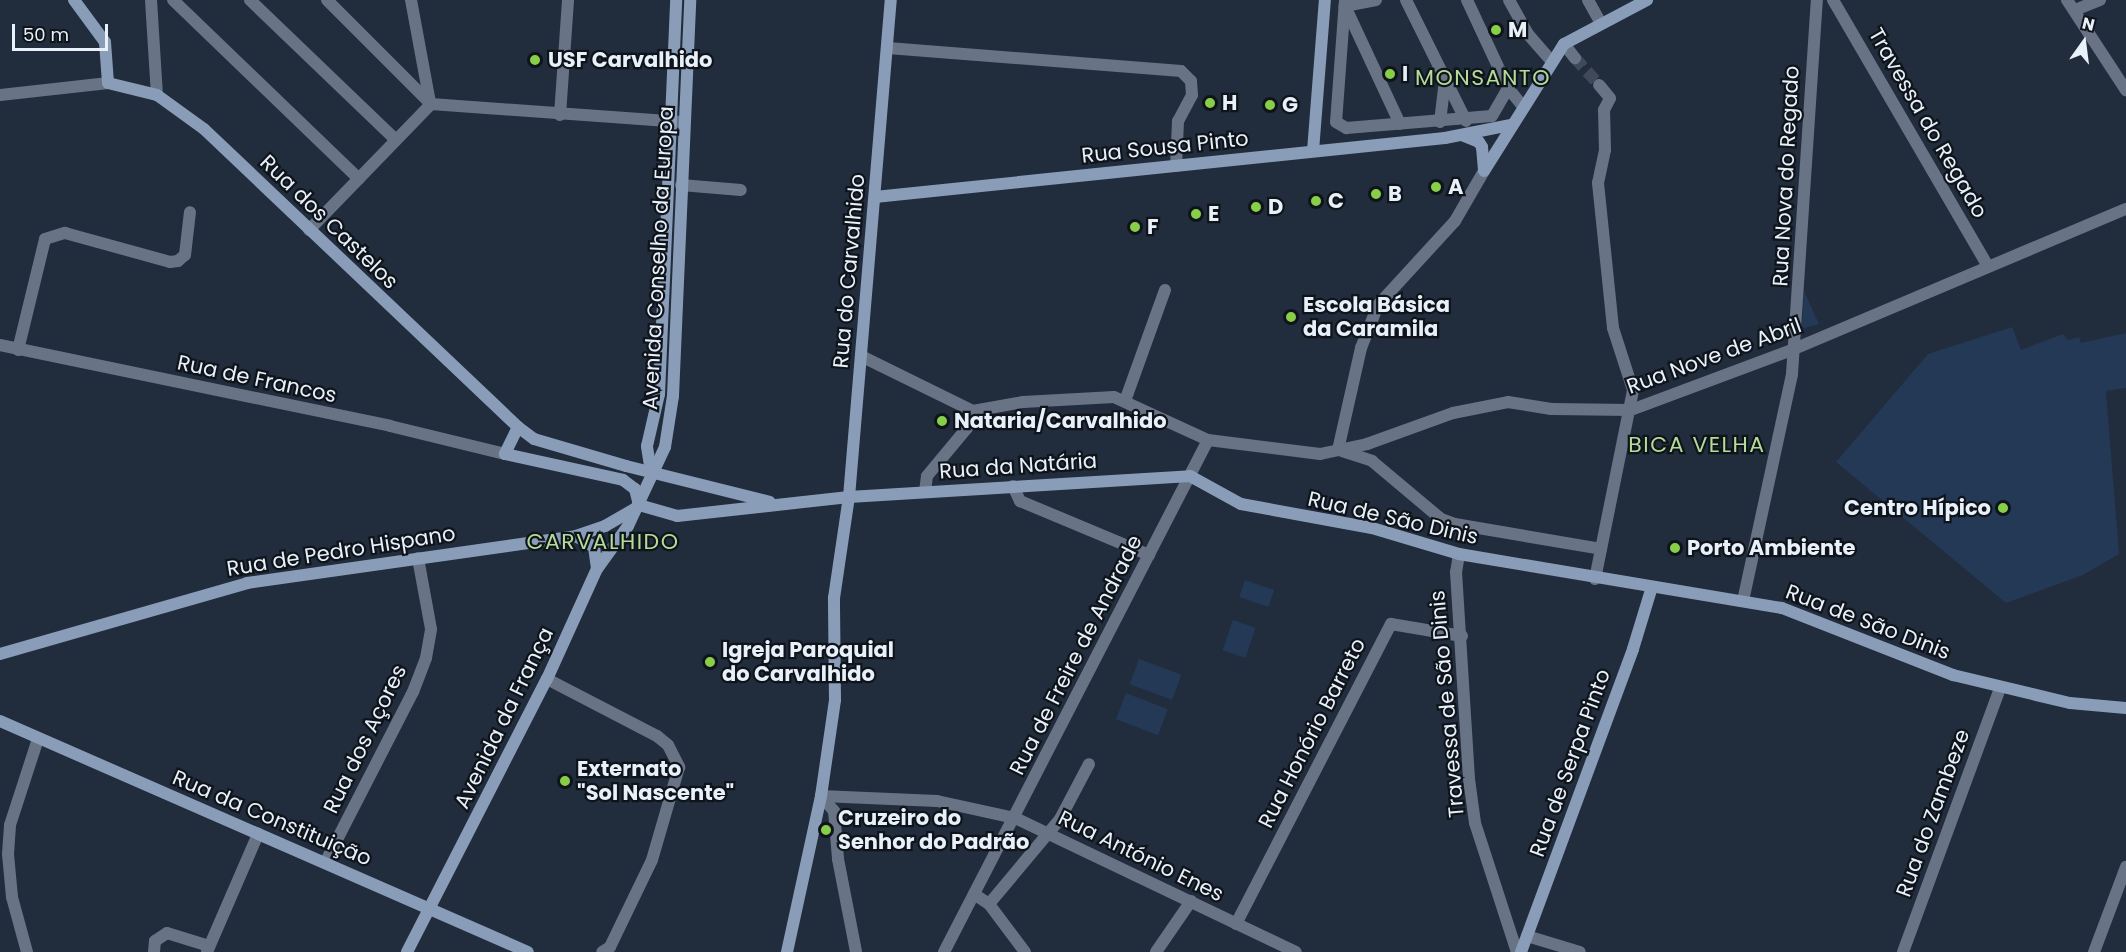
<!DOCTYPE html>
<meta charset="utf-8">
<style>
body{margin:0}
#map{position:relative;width:2126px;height:952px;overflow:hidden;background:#212c3c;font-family:Poppins,sans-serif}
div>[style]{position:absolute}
.green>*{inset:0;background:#233956;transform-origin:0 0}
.street-tunnel>*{height:12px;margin-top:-6px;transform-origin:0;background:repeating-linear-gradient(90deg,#3f4958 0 12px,transparent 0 18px)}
.street>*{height:12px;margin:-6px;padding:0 6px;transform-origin:6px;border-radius:6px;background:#687485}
.secondary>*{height:12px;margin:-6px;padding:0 6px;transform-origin:6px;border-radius:6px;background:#899db9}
.dots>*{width:16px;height:16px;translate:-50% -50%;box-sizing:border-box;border:3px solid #0f141b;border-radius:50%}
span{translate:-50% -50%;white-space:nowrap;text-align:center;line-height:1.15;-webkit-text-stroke:4.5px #0f141b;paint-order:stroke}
.poi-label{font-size:21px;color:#e8f0fa;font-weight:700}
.left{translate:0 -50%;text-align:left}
.right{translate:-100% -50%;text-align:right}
.street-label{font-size:21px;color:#e8f0fa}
.neighbourhood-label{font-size:22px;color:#b4dc98;letter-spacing:1.5px}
.north{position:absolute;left:2054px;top:12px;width:60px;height:60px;-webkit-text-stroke:4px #0f141b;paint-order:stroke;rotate:14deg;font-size:16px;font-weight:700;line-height:24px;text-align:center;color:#e8f0fa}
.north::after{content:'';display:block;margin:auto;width:21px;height:27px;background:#e8f0fa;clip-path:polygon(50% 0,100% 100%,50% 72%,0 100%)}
.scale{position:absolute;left:12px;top:24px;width:96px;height:27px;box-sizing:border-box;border:3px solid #e8f0fa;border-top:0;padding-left:8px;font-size:18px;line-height:21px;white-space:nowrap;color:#e8f0fa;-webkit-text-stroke:4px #0f141b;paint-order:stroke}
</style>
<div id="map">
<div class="green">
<i style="clip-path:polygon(1804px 291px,1819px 324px,1805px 328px,1802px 327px)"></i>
<i style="clip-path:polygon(2012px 327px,2021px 350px,2063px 334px,2068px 340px,2079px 337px,2081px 343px,2126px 333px,2126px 388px,2106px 391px,2119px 554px,2083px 575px,2006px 603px,1836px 462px,1928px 354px)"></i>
<i style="left:1245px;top:580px;width:31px;height:18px;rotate:19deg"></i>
<i style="left:1233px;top:620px;width:24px;height:32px;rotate:19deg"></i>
<i style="left:1139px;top:659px;width:45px;height:27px;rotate:20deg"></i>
<i style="left:1126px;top:693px;width:45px;height:28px;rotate:21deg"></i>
</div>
<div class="street-tunnel">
<i style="left:1575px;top:58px;width:36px;rotate:48deg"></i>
</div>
<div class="street">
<i style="left:151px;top:0;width:95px;rotate:86.4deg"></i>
<i style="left:173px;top:0;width:258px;rotate:43.9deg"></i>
<i style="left:250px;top:0;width:202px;rotate:43.8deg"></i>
<i style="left:327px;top:0;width:147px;rotate:45deg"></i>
<i style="left:411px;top:0;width:105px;rotate:79.5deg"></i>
<i style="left:1345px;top:0;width:122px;rotate:94.2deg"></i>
<i style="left:1336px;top:122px;width:12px;rotate:31deg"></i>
<i style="left:1346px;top:128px;width:146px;rotate:-4.7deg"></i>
<i style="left:1492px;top:116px;width:32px;rotate:-60deg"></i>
<i style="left:1376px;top:0;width:32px;rotate:169deg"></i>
<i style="left:1345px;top:6px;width:130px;rotate:65deg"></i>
<i style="left:1406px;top:0;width:135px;rotate:63.6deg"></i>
<i style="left:1467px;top:0;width:97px;rotate:65deg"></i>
<i style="left:1508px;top:88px;width:22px;rotate:51deg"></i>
<i style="left:1509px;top:0;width:38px;rotate:61deg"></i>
<i style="left:1527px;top:33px;width:35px;rotate:49deg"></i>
<i style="left:1588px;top:0;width:25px;rotate:61deg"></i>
<i style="left:1833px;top:0;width:308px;rotate:59.8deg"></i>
<i style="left:2067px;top:0;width:108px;rotate:56.8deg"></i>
<i style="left:2075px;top:10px;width:27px;rotate:-22deg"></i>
<i style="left:1564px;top:44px;width:18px;rotate:52deg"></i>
<i style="left:888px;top:48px;width:294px;rotate:4.5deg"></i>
<i style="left:1181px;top:71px;width:14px;rotate:45deg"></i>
<i style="left:1191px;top:81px;width:14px;rotate:86deg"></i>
<i style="left:1192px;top:95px;width:30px;rotate:118deg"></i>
<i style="left:1178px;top:121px;width:45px;rotate:92.5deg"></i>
<i style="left:0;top:95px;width:109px;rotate:-6.3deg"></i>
<i style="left:431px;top:104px;width:251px;rotate:4.1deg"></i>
<i style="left:560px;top:115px;width:115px;rotate:-86deg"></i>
<i style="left:1440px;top:122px;width:42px;rotate:-83.2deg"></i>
<i style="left:681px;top:185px;width:60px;rotate:4.8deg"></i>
<i style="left:309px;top:230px;width:175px;rotate:-45.9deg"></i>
<i style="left:0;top:345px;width:398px;rotate:11.7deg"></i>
<i style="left:390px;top:426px;width:118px;rotate:13.7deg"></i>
<i style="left:18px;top:350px;width:114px;rotate:-76.3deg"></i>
<i style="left:45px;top:239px;width:21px;rotate:-17deg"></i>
<i style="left:65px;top:233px;width:109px;rotate:15.4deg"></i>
<i style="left:170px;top:262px;width:8px;rotate:-7deg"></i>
<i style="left:178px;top:261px;width:9px;rotate:-41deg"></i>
<i style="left:185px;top:255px;width:43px;rotate:-83.4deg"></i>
<i style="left:861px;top:356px;width:125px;rotate:26.2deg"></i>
<i style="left:1125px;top:401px;width:118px;rotate:-70.2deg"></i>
<i style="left:1338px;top:450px;width:105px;rotate:-77.3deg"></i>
<i style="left:1361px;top:348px;width:46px;rotate:-68.4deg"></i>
<i style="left:1378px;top:305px;width:114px;rotate:-47.5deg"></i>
<i style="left:1455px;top:221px;width:58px;rotate:-59.9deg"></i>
<i style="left:1342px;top:451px;width:32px;rotate:18deg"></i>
<i style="left:1372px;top:461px;width:90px;rotate:40deg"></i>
<i style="left:1441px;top:519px;width:15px;rotate:20deg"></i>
<i style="left:1455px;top:524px;width:148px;rotate:9.7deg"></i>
<i style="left:1013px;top:486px;width:17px;rotate:65deg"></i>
<i style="left:1020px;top:501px;width:140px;rotate:22.7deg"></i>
<i style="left:925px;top:492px;width:16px;rotate:-83deg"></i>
<i style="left:927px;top:476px;width:62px;rotate:-50.2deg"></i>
<i style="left:967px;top:428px;width:18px;rotate:-71deg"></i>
<i style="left:973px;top:411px;width:51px;rotate:-10.2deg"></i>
<i style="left:1023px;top:402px;width:91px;rotate:-3.1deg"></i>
<i style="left:1114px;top:397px;width:103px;rotate:24.6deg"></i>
<i style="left:1208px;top:440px;width:113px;rotate:7.1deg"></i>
<i style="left:1320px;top:454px;width:48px;rotate:-12deg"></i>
<i style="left:1367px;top:444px;width:91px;rotate:-19.8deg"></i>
<i style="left:1453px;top:413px;width:56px;rotate:-11.3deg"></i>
<i style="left:1508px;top:402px;width:44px;rotate:9.2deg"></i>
<i style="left:1551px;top:409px;width:80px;rotate:0.7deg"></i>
<i style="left:1631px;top:410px;width:174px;rotate:-20.5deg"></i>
<i style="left:1794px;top:349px;width:360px;rotate:-22.9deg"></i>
<i style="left:1459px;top:554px;width:18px;rotate:99deg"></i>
<i style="left:1456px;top:572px;width:207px;rotate:86.4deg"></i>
<i style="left:1469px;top:779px;width:44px;rotate:82.2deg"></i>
<i style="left:1475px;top:823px;width:136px;rotate:72deg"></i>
<i style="left:1595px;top:579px;width:193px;rotate:-78.6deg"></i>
<i style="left:1633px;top:390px;width:65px;rotate:-107.9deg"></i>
<i style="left:1613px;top:328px;width:146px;rotate:-95.9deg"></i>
<i style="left:1598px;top:183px;width:34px;rotate:-78deg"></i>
<i style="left:1605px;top:150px;width:40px;rotate:-91.4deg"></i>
<i style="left:1604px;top:110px;width:13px;rotate:-63deg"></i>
<i style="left:1610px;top:98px;width:17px;rotate:-130deg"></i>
<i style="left:1743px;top:601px;width:232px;rotate:-77.8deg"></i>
<i style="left:1792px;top:374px;width:375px;rotate:-86.2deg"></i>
<i style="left:547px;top:679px;width:124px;rotate:27.4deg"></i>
<i style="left:657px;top:736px;width:14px;rotate:39deg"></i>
<i style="left:668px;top:745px;width:25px;rotate:63deg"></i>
<i style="left:679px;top:767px;width:97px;rotate:106.2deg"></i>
<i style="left:652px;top:860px;width:97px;rotate:115.8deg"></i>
<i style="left:610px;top:947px;width:9px;rotate:148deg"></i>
<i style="left:821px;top:796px;width:116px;rotate:2.5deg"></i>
<i style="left:937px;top:801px;width:80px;rotate:12.3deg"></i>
<i style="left:1015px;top:818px;width:311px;rotate:25.5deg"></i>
<i style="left:821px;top:796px;width:20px;rotate:49deg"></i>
<i style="left:834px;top:811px;width:48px;rotate:85.2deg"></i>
<i style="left:838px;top:859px;width:95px;rotate:79deg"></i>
<i style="left:325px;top:863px;width:192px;rotate:-62.8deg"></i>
<i style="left:413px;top:692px;width:36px;rotate:-69deg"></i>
<i style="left:426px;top:658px;width:29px;rotate:-80deg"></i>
<i style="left:431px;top:629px;width:72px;rotate:-100.4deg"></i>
<i style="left:974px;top:894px;width:18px;rotate:34deg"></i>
<i style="left:989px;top:904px;width:60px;rotate:53.1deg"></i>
<i style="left:989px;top:904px;width:111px;rotate:-50.1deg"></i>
<i style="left:1060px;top:819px;width:62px;rotate:-62.2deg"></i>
<i style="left:1236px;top:924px;width:338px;rotate:-62.7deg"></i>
<i style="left:1391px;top:624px;width:72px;rotate:9.6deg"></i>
<i style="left:1527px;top:936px;width:55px;rotate:16.8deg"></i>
<i style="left:27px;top:952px;width:57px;rotate:-105.3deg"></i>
<i style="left:12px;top:897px;width:43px;rotate:-95.3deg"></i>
<i style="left:8px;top:854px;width:29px;rotate:-86deg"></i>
<i style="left:10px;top:825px;width:90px;rotate:-72deg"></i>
<i style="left:154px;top:952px;width:11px;rotate:-85deg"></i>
<i style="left:155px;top:941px;width:14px;rotate:-34deg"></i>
<i style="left:167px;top:933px;width:44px;rotate:17.2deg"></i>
<i style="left:207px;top:952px;width:129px;rotate:-66.6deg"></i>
<i style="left:944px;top:952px;width:576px;rotate:-62.72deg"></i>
<i style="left:1156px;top:952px;width:62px;rotate:-55.5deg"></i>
<i style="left:1903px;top:952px;width:281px;rotate:-69.8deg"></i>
<i style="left:2094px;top:952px;width:91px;rotate:-69.4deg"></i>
</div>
<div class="secondary">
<i style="left:74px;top:0;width:52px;rotate:53.6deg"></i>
<i style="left:105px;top:42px;width:41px;rotate:85.8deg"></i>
<i style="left:108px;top:83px;width:50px;rotate:13.8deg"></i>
<i style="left:157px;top:95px;width:58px;rotate:35.9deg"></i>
<i style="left:204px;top:129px;width:433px;rotate:43.5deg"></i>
<i style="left:518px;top:427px;width:20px;rotate:37deg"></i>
<i style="left:534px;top:439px;width:96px;rotate:16.4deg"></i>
<i style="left:626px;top:466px;width:148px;rotate:14deg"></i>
<i style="left:1464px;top:136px;width:16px;rotate:22deg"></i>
<i style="left:1479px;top:142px;width:6px;rotate:59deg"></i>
<i style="left:1482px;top:147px;width:23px;rotate:85deg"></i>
<i style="left:1313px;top:151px;width:151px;rotate:-85.5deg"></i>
<i style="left:1484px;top:171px;width:150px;rotate:-57.8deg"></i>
<i style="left:1564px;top:44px;width:94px;rotate:-27.9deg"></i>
<i style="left:875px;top:197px;width:573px;rotate:-5.91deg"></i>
<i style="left:1445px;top:138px;width:66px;rotate:-11.3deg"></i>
<i style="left:518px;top:427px;width:30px;rotate:116deg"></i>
<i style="left:505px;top:454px;width:121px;rotate:12.4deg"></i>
<i style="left:623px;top:480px;width:15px;rotate:37deg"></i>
<i style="left:635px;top:489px;width:16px;rotate:76deg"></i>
<i style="left:651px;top:472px;width:26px;rotate:-99deg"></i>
<i style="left:647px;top:446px;width:53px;rotate:-77deg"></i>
<i style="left:659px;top:394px;width:394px;rotate:-87.5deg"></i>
<i style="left:639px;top:505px;width:40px;rotate:16deg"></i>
<i style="left:677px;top:516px;width:173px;rotate:-6.3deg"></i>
<i style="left:849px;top:497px;width:342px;rotate:-3.5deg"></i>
<i style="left:1190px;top:476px;width:58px;rotate:28.8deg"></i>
<i style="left:1241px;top:504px;width:133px;rotate:10.4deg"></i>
<i style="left:1372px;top:528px;width:91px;rotate:16.6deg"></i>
<i style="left:1459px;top:554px;width:327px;rotate:9.5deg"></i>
<i style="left:1782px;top:608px;width:184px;rotate:21.4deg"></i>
<i style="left:1953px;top:675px;width:120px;rotate:13.5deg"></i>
<i style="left:2070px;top:703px;width:56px;rotate:5.1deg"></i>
<i style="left:576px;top:536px;width:21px;rotate:31deg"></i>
<i style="left:594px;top:547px;width:21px;rotate:82deg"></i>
<i style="left:0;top:654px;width:257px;rotate:-16deg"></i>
<i style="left:247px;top:583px;width:332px;rotate:-8.1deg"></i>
<i style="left:576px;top:536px;width:31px;rotate:-19deg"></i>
<i style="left:605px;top:526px;width:36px;rotate:-30deg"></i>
<i style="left:0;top:721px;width:576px;rotate:23.63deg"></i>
<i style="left:407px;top:952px;width:307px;rotate:-62.9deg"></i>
<i style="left:547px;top:679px;width:121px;rotate:-65.6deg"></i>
<i style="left:597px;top:569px;width:53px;rotate:-54.2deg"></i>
<i style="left:628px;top:526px;width:87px;rotate:-64.9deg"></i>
<i style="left:665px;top:447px;width:52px;rotate:-81.1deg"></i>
<i style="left:673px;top:396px;width:396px;rotate:-87.5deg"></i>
<i style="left:787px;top:952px;width:160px;rotate:-77.7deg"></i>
<i style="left:821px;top:796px;width:97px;rotate:-81.7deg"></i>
<i style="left:835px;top:700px;width:102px;rotate:-90.6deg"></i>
<i style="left:834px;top:598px;width:102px;rotate:-81.6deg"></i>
<i style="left:849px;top:497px;width:499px;rotate:-85.2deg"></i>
<i style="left:1521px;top:952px;width:323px;rotate:-69.7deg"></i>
<i style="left:1633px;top:649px;width:65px;rotate:-73deg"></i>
</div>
<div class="dots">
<i style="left:1496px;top:30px;background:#88cf49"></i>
<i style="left:535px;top:60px;background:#88cf49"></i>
<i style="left:1390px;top:74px;background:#88cf49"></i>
<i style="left:1210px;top:103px;background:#88cf49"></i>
<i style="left:1270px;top:105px;background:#88cf49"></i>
<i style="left:1436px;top:187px;background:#88cf49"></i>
<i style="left:1376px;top:194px;background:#88cf49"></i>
<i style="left:1316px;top:201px;background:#88cf49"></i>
<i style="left:1256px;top:207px;background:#88cf49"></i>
<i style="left:1196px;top:214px;background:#88cf49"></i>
<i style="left:1135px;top:227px;background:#88cf49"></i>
<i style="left:1291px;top:317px;background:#88cf49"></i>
<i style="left:942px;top:421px;background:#88cf49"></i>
<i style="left:2003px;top:508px;background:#88cf49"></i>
<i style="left:1675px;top:548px;background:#88cf49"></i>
<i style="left:710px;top:662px;background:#88cf49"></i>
<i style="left:565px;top:781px;background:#88cf49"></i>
<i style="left:826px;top:830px;background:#88cf49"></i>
</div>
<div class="poi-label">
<span class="left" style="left:1508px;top:30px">M</span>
<span class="left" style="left:548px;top:60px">USF Carvalhido</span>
<span class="left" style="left:1402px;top:74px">I</span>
<span class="left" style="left:1222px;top:103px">H</span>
<span class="left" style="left:1282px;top:105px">G</span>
<span class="left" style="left:1448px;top:187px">A</span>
<span class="left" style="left:1388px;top:194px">B</span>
<span class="left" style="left:1328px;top:201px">C</span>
<span class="left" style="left:1268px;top:207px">D</span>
<span class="left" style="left:1208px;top:214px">E</span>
<span class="left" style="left:1147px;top:227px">F</span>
<span class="left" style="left:1303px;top:317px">Escola Básica<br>da Caramila</span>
<span class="left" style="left:954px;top:421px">Nataria/Carvalhido</span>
<span class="right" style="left:1991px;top:508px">Centro Hípico</span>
<span class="left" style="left:1687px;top:548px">Porto Ambiente</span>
<span class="left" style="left:722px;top:662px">Igreja Paroquial<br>do Carvalhido</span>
<span class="left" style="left:577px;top:781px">Externato<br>"Sol Nascente"</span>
<span class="left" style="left:838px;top:830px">Cruzeiro do<br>Senhor do Padrão</span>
</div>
<div class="street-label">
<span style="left:1928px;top:123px;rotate:60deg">Travessa do Regado</span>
<span style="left:1165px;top:147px;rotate:-6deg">Rua Sousa Pinto</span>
<span style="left:1786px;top:176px;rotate:-87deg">Rua Nova do Regado</span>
<span style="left:329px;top:222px;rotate:44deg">Rua dos Castelos</span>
<span style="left:658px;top:258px;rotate:-87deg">Avenida Conselho da Europa</span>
<span style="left:849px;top:271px;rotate:-85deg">Rua do Carvalhido</span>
<span style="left:1714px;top:356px;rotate:-20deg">Rua Nove de Abril</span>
<span style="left:257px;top:379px;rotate:12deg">Rua de Francos</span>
<span style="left:1018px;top:466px;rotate:-4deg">Rua da Natária</span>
<span style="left:1393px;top:518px;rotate:13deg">Rua de São Dinis</span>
<span style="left:341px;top:551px;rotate:-9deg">Rua de Pedro Hispano</span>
<span style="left:1868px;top:622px;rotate:21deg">Rua de São Dinis</span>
<span style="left:1076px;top:655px;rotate:-63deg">Rua de Freire de Andrade</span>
<span style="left:1447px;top:704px;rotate:-95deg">Travessa de São Dinis</span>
<span style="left:504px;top:718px;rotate:-64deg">Avenida da França</span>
<span style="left:1312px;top:733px;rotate:-63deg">Rua Honório Barreto</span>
<span style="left:365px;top:739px;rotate:-64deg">Rua dos Açores</span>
<span style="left:1570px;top:763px;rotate:-70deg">Rua de Serpa Pinto</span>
<span style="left:1933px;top:813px;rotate:-70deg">Rua do Zambeze</span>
<span style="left:272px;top:818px;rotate:23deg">Rua da Constituição</span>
<span style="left:1141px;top:856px;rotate:26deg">Rua António Enes</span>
</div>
<div class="neighbourhood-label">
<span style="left:1483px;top:78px">MONSANTO</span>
<span style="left:1697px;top:445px">BICA VELHA</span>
<span style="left:603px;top:542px">CARVALHIDO</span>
</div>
<div class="north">N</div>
<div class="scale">50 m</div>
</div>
